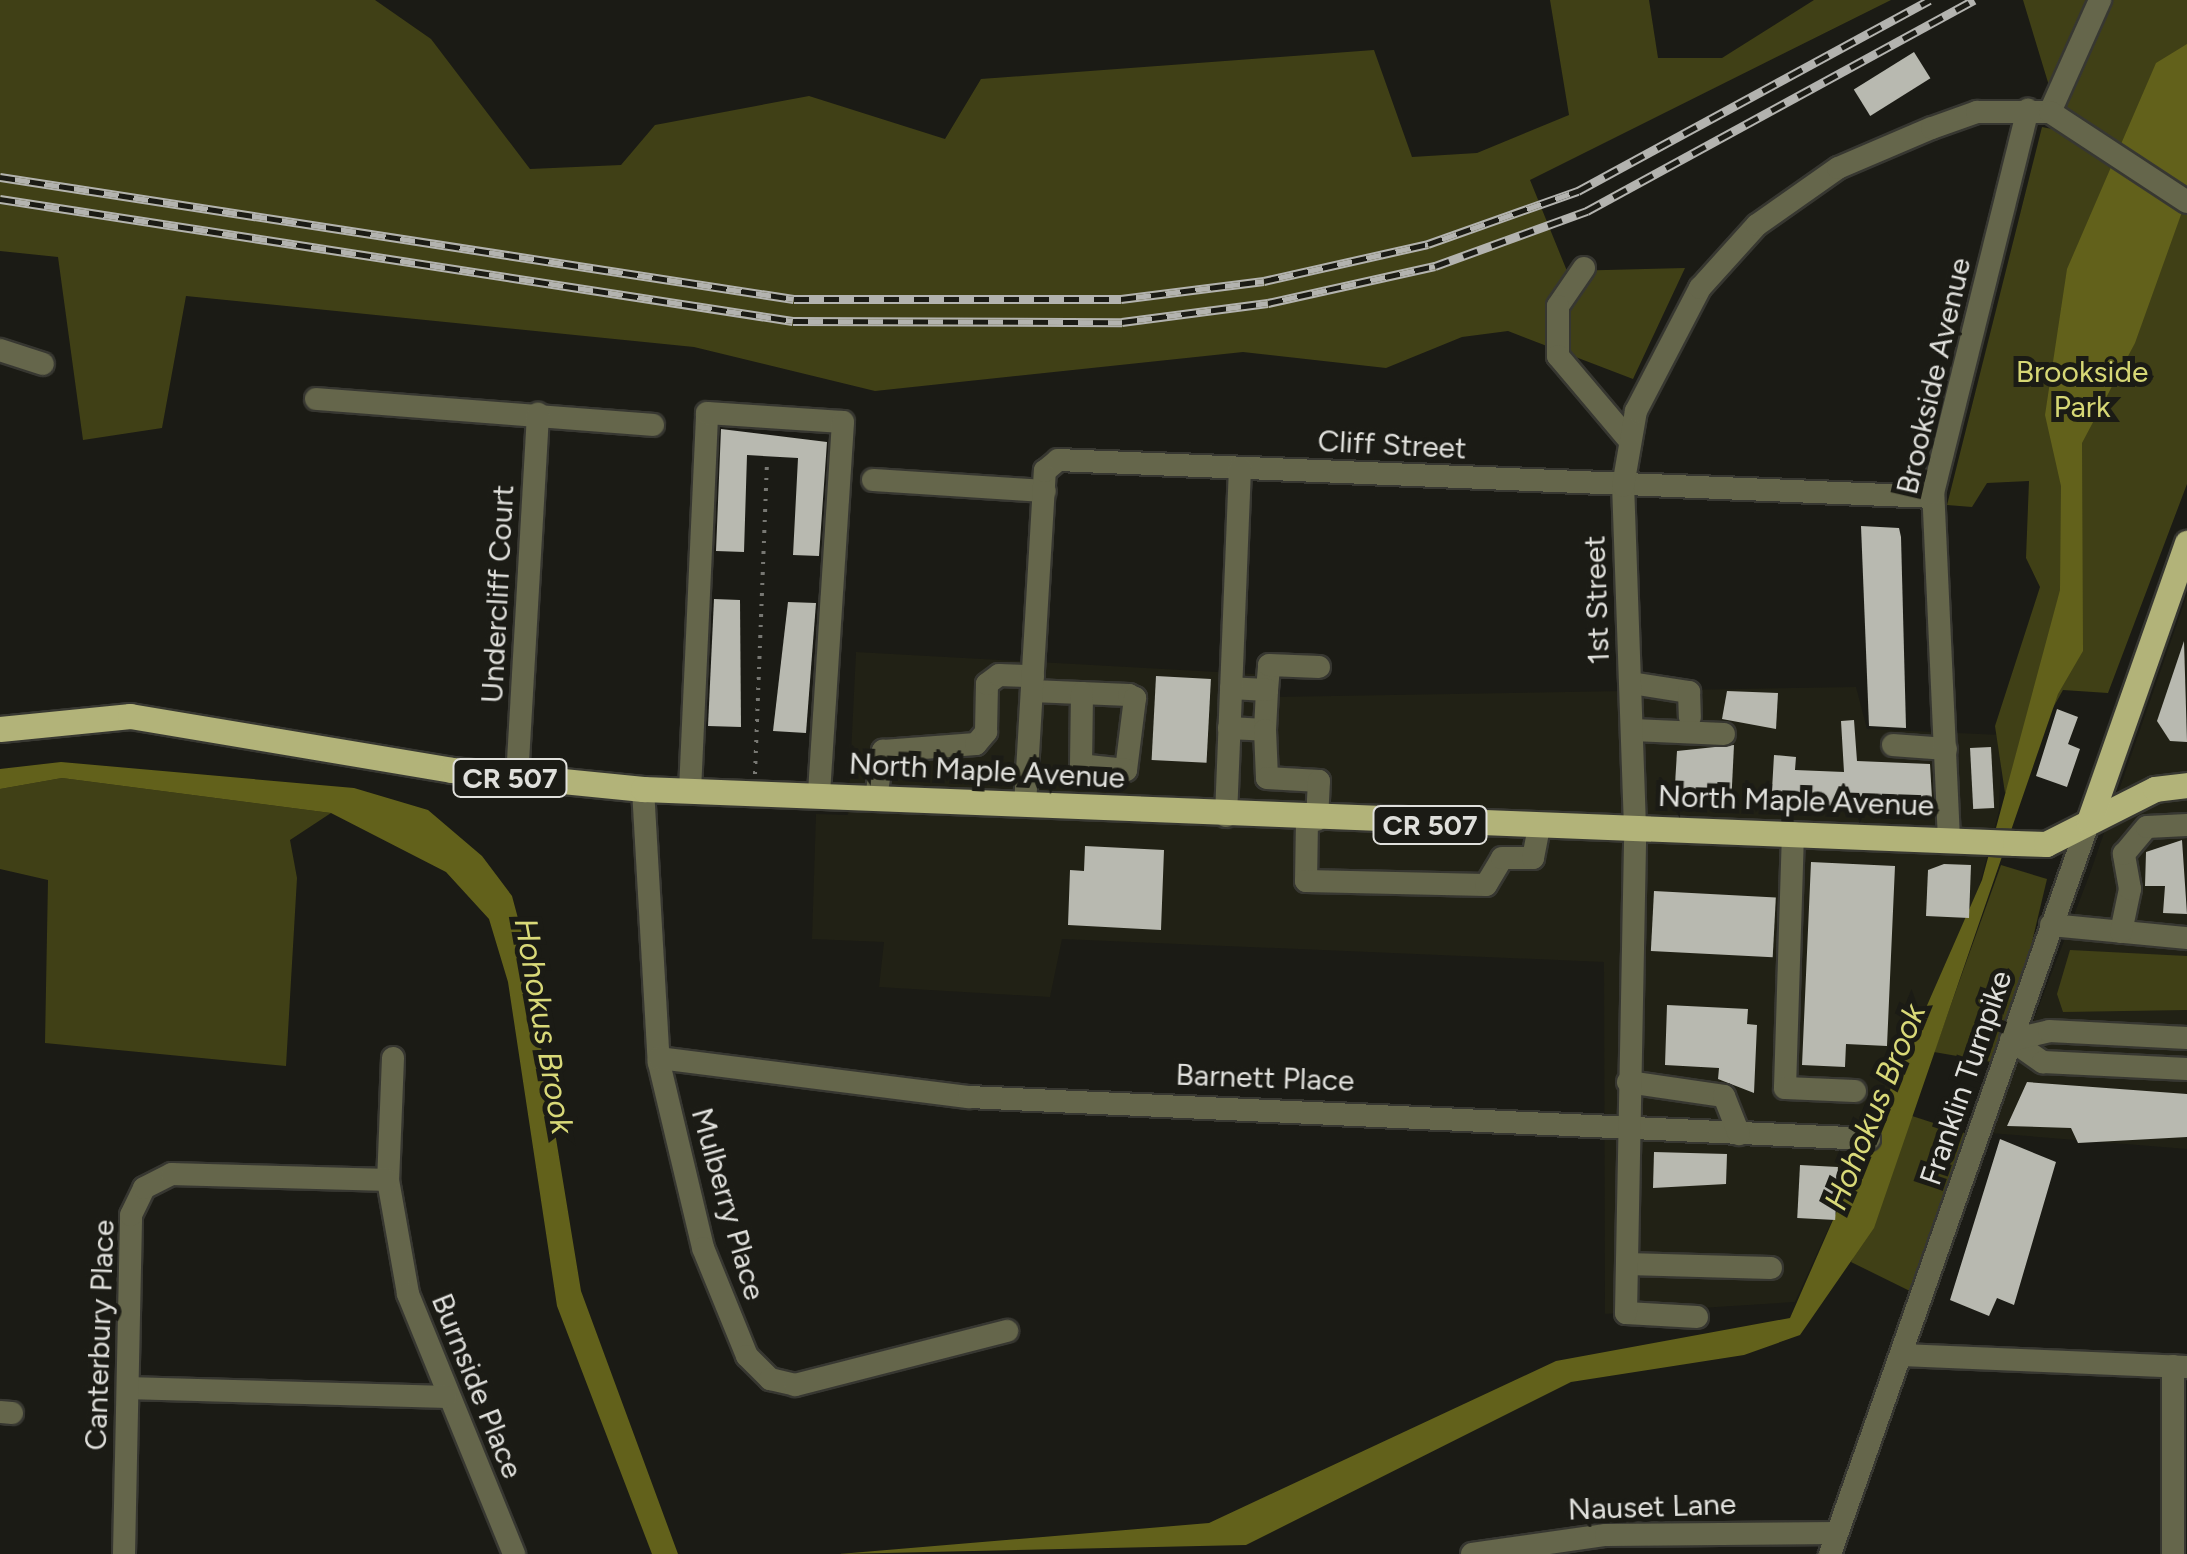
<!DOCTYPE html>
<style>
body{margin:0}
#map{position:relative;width:2187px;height:1554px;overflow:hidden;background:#1b1b15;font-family:Figtree,sans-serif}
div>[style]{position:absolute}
.built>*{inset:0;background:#212115}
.green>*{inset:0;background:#404016}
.water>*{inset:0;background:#62611b}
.building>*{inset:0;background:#b8b9b0;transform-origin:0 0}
.path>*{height:4px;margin-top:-2px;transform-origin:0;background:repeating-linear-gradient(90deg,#787873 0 2.5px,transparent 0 10.5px)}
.roads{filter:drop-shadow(2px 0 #373731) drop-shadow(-2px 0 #373731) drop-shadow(0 2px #373731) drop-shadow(0 -2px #373731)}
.minor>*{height:22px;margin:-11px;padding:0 11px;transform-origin:11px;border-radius:11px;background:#65664b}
.major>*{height:25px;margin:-12.5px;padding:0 12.5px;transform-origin:12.5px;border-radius:12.5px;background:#b2b379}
.rail>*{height:9px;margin-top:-4.5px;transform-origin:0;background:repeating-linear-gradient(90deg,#1b1b15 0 15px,#b3b3af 0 30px);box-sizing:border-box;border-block:2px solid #b3b3af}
span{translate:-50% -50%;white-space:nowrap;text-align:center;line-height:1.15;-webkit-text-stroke:10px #1b1b15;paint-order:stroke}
.shield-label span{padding:2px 8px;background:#1b1b15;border:2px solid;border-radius:8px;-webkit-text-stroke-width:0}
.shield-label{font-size:28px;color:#e0e0dc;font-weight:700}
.park-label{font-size:30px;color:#d6d775}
.street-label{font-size:30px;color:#e0e0dc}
.water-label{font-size:32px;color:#d9d978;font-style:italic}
</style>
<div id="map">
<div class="built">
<i style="clip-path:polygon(2187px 595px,2187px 1149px,1990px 1133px,2089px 876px)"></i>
<i style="clip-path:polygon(856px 652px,1271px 675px,1273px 697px,1856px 687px,1867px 729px,2002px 735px,1999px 811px,1973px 910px,1795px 1302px,1605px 1314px,1604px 962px,1062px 939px,1050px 997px,879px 987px,884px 942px,812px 939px,816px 814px,848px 815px)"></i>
</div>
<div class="green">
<i style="clip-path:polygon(0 0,375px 0,431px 39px,530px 169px,621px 165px,655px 125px,809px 96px,945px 139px,981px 79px,1374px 50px,1412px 157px,1477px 153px,1569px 115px,1550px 0,1649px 0,1658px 58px,1722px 58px,1814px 0,1891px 0,1530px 180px,1567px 271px,1685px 268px,1633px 379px,1508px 331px,1462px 337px,1386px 368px,1243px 352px,875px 391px,694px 347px,186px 296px,162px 428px,83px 440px,58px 257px,0 251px)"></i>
<i style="clip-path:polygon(2023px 0,2187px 0,2187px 484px,2108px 693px,2063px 690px,2005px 793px,1995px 726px,2040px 587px,2026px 558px,2029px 481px,1987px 483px,1972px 507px,1947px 505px,2042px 127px,2052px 129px,2057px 112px)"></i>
<i style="clip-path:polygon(62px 778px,331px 813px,290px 840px,297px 878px,286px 1066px,45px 1043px,48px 880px,0 869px,0 789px)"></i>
<i style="clip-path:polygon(2001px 865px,2047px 879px,2003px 1064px,1934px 1052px)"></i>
<i style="clip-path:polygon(2070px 950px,2187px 956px,2187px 1010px,2063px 1012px,2057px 994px)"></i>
<i style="clip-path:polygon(1912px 1116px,1977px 1137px,1922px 1297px,1851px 1262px)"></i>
</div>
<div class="water">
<i style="clip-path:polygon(2187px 44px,2187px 198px,2135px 343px,2082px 443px,2083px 651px,2058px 694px,1874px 1228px,1800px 1335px,1744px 1355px,1571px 1382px,1246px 1545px,839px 1554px,1209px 1523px,1556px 1361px,1790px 1318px,1982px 880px,2060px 590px,2061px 486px,2045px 415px,2067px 269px,2156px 63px)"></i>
<i style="clip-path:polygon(61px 762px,354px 788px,428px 810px,482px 856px,512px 896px,523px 937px,581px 1291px,678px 1554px,652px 1554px,557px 1306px,508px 982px,489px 919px,446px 872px,331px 813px,62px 778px,0 789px,0 769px)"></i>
</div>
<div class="building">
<i style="left:1914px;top:52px;width:31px;height:71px;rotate:58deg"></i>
<i style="clip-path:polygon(721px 429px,827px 442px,819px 556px,793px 555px,798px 458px,747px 455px,744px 552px,716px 551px)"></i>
<i style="clip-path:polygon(1861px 526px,1899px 528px,1901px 537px,1906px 728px,1869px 726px)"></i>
<i style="clip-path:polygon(714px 599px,740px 600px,741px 727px,708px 726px)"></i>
<i style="clip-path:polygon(788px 602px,816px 603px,806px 733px,773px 731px)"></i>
<i style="clip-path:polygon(2184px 641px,2187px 742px,2170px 741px,2157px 721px)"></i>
<i style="left:1156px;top:676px;width:55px;height:84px;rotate:3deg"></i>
<i style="clip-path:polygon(1727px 691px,1778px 693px,1776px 729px,1722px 719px)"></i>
<i style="clip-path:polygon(2057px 709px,2078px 717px,2068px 744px,2080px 749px,2067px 787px,2036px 776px)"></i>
<i style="clip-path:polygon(1854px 720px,1857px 761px,1930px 764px,1933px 815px,1771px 807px,1774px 755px,1796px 757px,1795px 770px,1844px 772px,1841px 721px)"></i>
<i style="clip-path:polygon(1734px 745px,1731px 806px,1674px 802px,1677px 751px)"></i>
<i style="left:1991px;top:747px;width:61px;height:21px;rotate:87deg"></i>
<i style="clip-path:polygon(2182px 840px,2187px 914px,2163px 913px,2165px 886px,2145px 886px,2146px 852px)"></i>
<i style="clip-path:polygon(1085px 846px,1164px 850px,1161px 930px,1068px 925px,1070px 870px,1084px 871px)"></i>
<i style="clip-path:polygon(1811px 862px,1895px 866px,1887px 1046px,1846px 1044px,1845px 1067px,1802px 1065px)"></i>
<i style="clip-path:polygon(1944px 864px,1971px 865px,1969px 918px,1926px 916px,1928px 870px)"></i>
<i style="left:1654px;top:891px;width:122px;height:60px;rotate:3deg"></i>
<i style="clip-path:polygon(1667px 1005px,1748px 1009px,1747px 1024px,1757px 1025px,1754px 1093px,1718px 1079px,1719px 1068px,1665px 1065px)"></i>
<i style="clip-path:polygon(2027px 1082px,2187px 1094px,2187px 1137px,2078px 1143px,2071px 1128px,2007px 1126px)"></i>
<i style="clip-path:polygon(2000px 1139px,2056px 1162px,2014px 1305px,1997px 1298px,1989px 1316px,1950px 1300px)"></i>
<i style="clip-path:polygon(1654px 1152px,1727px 1154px,1726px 1184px,1653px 1188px)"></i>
<i style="left:1800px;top:1165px;width:38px;height:53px;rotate:3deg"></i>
</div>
<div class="path">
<i style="left:755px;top:774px;width:310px;rotate:-87.8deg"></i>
</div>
<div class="roads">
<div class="minor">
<i style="left:2050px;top:112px;width:123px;rotate:-65.9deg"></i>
<i style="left:1584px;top:268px;width:46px;rotate:124.4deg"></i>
<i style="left:1558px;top:306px;width:50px;rotate:90deg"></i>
<i style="left:1558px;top:356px;width:110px;rotate:49.8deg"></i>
<i style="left:0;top:350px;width:45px;rotate:18deg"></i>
<i style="left:316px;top:399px;width:338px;rotate:4.4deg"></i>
<i style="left:873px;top:480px;width:172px;rotate:3.7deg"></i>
<i style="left:1631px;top:683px;width:59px;rotate:8.8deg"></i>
<i style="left:1689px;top:692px;width:25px;rotate:88deg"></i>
<i style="left:1267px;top:690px;width:25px;rotate:-85deg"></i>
<i style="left:1269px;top:665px;width:50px;rotate:2.3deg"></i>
<i style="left:1032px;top:691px;width:97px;rotate:2.4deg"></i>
<i style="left:1129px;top:695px;width:7px;rotate:27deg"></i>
<i style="left:1135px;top:698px;width:73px;rotate:97.1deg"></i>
<i style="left:1126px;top:770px;width:45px;rotate:-173.7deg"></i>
<i style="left:1081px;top:765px;width:72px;rotate:-89.2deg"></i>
<i style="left:1229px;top:728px;width:36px;rotate:3deg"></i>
<i style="left:1265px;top:730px;width:40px;rotate:-87.1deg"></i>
<i style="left:1267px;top:690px;width:36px;rotate:-177deg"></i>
<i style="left:1265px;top:730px;width:48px;rotate:87.6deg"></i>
<i style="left:1267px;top:778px;width:52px;rotate:3.3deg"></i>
<i style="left:1319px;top:781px;width:39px;rotate:93deg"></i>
<i style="left:1633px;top:730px;width:91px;rotate:2.5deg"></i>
<i style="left:1893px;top:745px;width:53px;rotate:4.3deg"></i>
<i style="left:517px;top:779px;width:366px;rotate:-86.7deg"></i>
<i style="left:643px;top:789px;width:274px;rotate:86.7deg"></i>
<i style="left:659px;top:1063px;width:190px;rotate:76.6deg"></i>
<i style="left:703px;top:1248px;width:117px;rotate:67.8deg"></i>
<i style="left:747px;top:1356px;width:33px;rotate:45deg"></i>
<i style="left:770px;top:1379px;width:26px;rotate:13deg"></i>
<i style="left:795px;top:1385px;width:219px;rotate:-14.3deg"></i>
<i style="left:690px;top:791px;width:378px;rotate:-87.4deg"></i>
<i style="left:707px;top:413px;width:136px;rotate:3.8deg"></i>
<i style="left:843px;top:422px;width:375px;rotate:93.7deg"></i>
<i style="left:876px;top:798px;width:48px;rotate:-81.5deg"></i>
<i style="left:883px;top:751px;width:93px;rotate:-4.3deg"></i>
<i style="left:976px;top:744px;width:16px;rotate:-50deg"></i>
<i style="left:986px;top:732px;width:48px;rotate:-88.8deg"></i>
<i style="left:987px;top:684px;width:15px;rotate:-37deg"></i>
<i style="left:999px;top:675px;width:34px;rotate:2deg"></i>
<i style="left:1025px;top:805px;width:335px;rotate:-86.6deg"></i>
<i style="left:1045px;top:471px;width:17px;rotate:-40deg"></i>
<i style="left:1058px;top:460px;width:876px;rotate:2.42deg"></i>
<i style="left:1226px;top:816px;width:348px;rotate:-87.7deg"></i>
<i style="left:1307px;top:820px;width:61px;rotate:90.9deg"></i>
<i style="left:1306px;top:881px;width:180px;rotate:1.3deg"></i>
<i style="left:1486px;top:885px;width:31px;rotate:-59deg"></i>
<i style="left:1502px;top:858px;width:31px"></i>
<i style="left:1533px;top:858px;width:32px;rotate:-79deg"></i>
<i style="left:1793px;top:833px;width:255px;rotate:91.8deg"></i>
<i style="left:1785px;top:1088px;width:70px;rotate:2.5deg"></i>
<i style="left:1949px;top:840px;width:347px;rotate:-92.6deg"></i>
<i style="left:1933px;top:493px;width:395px;rotate:-76.1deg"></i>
<i style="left:2051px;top:925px;width:137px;rotate:5.5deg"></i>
<i style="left:2121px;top:932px;width:44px;rotate:-78.2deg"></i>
<i style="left:2130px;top:889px;width:36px;rotate:-100deg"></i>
<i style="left:2124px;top:854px;width:35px;rotate:-50deg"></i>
<i style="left:2147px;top:827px;width:40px;rotate:-2.9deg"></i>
<i style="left:2011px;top:1040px;width:39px;rotate:35deg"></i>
<i style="left:2043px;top:1062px;width:144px;rotate:2.8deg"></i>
<i style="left:2011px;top:1040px;width:39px;rotate:-13deg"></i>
<i style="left:2049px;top:1031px;width:138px;rotate:2.9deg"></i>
<i style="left:393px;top:1058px;width:122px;rotate:92.3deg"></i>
<i style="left:388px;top:1180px;width:116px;rotate:80deg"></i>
<i style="left:408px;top:1294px;width:281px;rotate:67.8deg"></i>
<i style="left:659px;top:1058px;width:312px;rotate:7.2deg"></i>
<i style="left:969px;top:1097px;width:901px;rotate:2.67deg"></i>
<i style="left:1628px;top:1082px;width:97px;rotate:8.3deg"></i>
<i style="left:1724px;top:1096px;width:41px;rotate:68.5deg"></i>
<i style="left:1627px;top:1264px;width:144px;rotate:1.6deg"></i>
<i style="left:1697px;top:1317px;width:71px;rotate:-176.8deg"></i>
<i style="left:1626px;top:1313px;width:486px;rotate:-88.9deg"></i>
<i style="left:1635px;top:827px;width:341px;rotate:-92deg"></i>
<i style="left:1623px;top:486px;width:76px;rotate:-80.2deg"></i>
<i style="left:1636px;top:411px;width:139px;rotate:-62.5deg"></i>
<i style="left:1700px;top:288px;width:85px;rotate:-47.9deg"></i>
<i style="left:1757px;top:225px;width:99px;rotate:-35.1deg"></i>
<i style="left:1838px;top:168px;width:102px;rotate:-23.1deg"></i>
<i style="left:1932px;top:128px;width:48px;rotate:-19.6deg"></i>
<i style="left:1977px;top:112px;width:73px"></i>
<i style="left:2050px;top:112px;width:164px;rotate:33.3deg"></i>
<i style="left:1901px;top:1355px;width:286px;rotate:2.4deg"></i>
<i style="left:2173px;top:1366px;width:188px;rotate:90deg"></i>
<i style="left:128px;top:1388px;width:318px;rotate:1.6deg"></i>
<i style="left:0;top:1412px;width:12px;rotate:5deg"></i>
<i style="left:124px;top:1554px;width:339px;rotate:-88.8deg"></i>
<i style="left:131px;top:1215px;width:30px;rotate:-64deg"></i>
<i style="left:144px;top:1188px;width:31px;rotate:-27deg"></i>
<i style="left:172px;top:1174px;width:216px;rotate:1.6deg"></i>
<i style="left:1472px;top:1554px;width:135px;rotate:-8.1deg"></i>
<i style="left:1606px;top:1535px;width:231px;rotate:-0.5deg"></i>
<i style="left:1830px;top:1554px;width:777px;rotate:-70.54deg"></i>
</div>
<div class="major">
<i style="left:0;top:729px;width:131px;rotate:-5.7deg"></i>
<i style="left:130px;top:716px;width:326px;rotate:9.5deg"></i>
<i style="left:452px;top:770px;width:192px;rotate:5.7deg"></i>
<i style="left:643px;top:789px;width:1373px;rotate:2.25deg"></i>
<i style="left:2015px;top:843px;width:31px;rotate:2deg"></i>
<i style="left:2046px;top:844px;width:122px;rotate:-26.8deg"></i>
<i style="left:2155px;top:789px;width:32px;rotate:-7deg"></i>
<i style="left:2089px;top:821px;width:295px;rotate:-70.6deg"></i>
</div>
</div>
<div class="rail">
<i style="left:0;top:177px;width:803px;rotate:8.74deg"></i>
<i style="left:794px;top:299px;width:327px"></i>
<i style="left:1121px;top:299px;width:144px;rotate:-7.2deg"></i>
<i style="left:1264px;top:281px;width:168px;rotate:-12.7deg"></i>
<i style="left:1428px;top:244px;width:159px;rotate:-19.5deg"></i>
<i style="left:1578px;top:191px;width:400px;rotate:-28.5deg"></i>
<i style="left:0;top:199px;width:802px;rotate:8.75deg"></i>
<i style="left:793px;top:321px;width:329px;rotate:0.2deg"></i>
<i style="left:1122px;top:322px;width:147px;rotate:-7.4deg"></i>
<i style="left:1268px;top:303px;width:171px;rotate:-12.5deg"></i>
<i style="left:1435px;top:266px;width:162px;rotate:-19.9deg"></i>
<i style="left:1587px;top:211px;width:441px;rotate:-28.6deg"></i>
</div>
<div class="shield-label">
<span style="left:510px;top:778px">CR 507</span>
<span style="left:1430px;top:825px">CR 507</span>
</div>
<div class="park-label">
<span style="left:2082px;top:389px">Brookside<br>Park</span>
</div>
<div class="street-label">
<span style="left:1934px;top:376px;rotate:-77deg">Brookside Avenue</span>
<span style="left:1392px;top:445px;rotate:3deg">Cliff Street</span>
<span style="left:498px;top:594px;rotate:-87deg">Undercliff Court</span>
<span style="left:1597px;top:600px;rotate:-92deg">1st Street</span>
<span style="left:987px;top:771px;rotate:3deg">North Maple Avenue</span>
<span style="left:1796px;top:801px;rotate:2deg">North Maple Avenue</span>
<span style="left:1265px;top:1078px;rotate:2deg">Barnett Place</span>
<span style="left:1966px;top:1078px;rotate:-71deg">Franklin Turnpike</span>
<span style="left:728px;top:1204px;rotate:74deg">Mulberry Place</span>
<span style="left:100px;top:1335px;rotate:-88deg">Canterbury Place</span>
<span style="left:477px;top:1386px;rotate:68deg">Burnside Place</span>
<span style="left:1652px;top:1507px;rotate:-2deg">Nauset Lane</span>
</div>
<div class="water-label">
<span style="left:544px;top:1026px;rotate:80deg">Hohokus Brook</span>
<span style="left:1875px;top:1107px;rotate:-68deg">Hohokus Brook</span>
</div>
</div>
